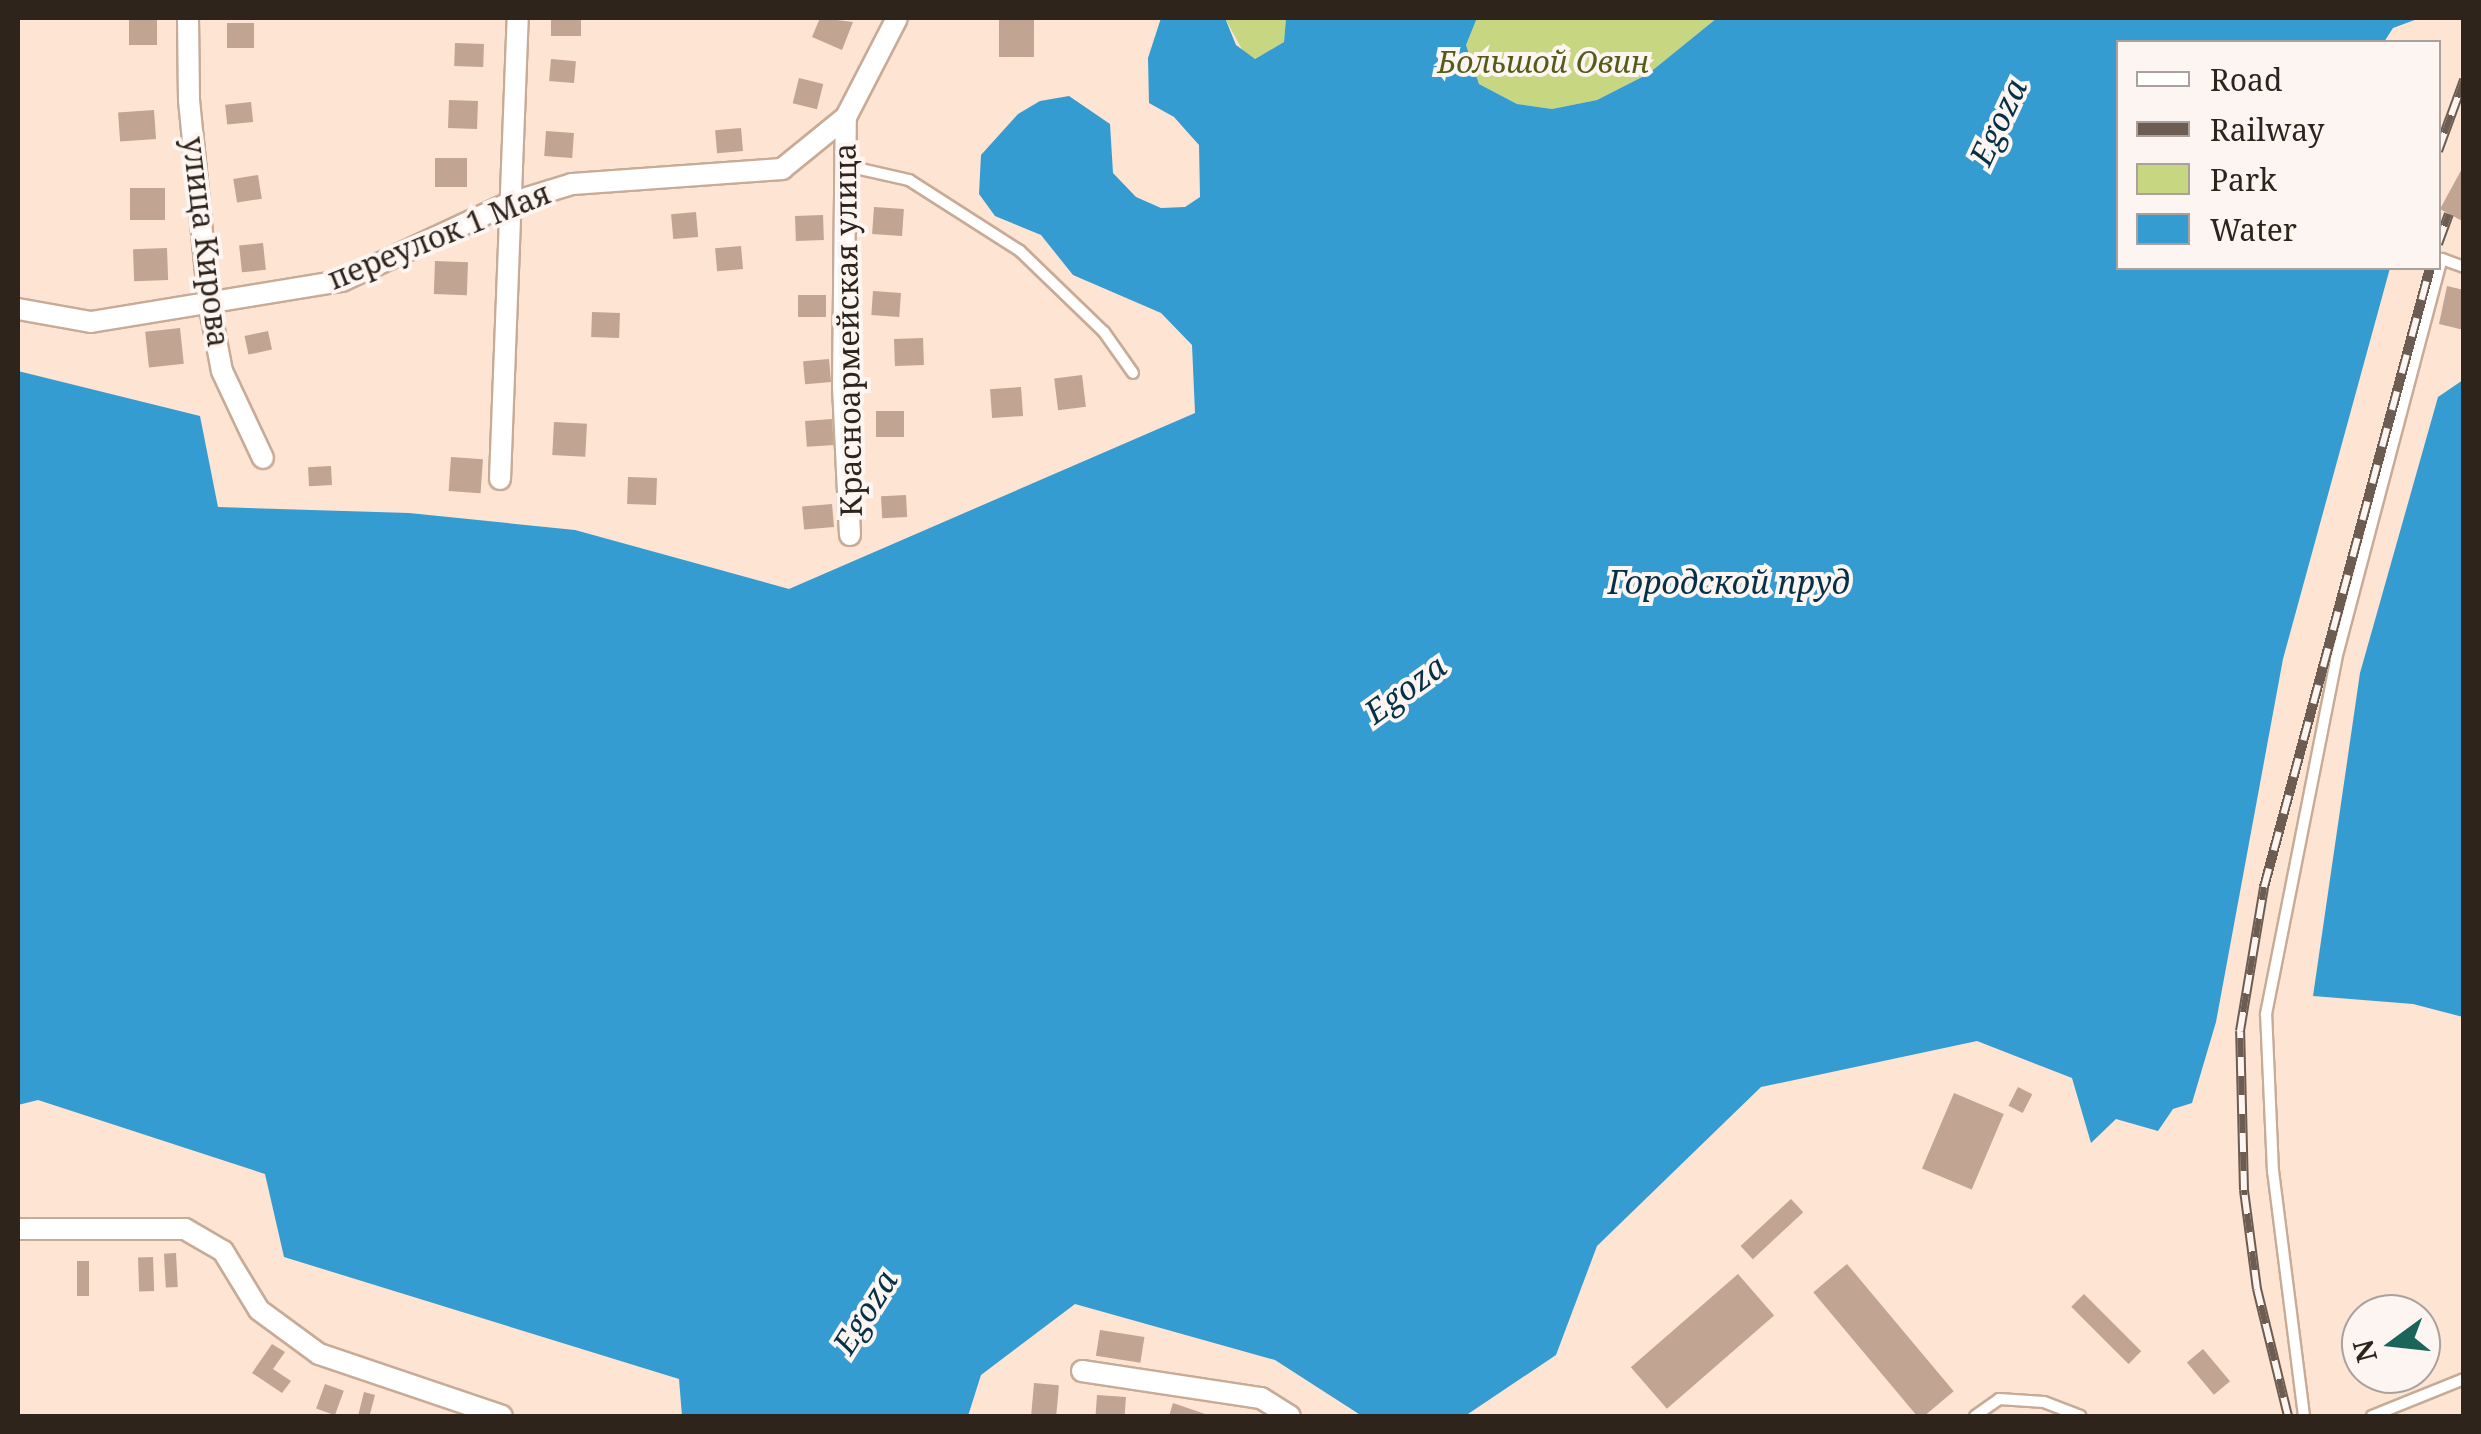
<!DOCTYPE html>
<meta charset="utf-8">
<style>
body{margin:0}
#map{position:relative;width:2481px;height:1434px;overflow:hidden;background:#fde4d3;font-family:"Noto Serif",serif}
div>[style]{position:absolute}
.green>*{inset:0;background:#c7d680}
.water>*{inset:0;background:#359cd1}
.building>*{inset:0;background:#c1a491;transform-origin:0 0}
.roads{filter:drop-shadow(2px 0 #c8ab97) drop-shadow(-2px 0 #c8ab97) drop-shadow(0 2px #c8ab97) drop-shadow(0 -2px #c8ab97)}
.lane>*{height:10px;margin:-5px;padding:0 5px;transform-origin:5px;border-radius:5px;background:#fff}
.street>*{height:20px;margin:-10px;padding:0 10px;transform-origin:10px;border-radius:10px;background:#fff}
.rail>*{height:10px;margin-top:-5px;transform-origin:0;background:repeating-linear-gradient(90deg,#fcf5f1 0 19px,#6c5c52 0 38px);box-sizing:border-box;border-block:2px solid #6c5c52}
span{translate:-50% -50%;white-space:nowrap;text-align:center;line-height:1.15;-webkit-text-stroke:8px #fcf5f1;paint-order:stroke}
.park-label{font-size:30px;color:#535d19;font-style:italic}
.street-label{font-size:30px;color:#2f241c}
.water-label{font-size:32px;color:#043147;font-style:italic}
.frame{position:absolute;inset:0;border:20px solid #2f241c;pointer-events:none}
.legend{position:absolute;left:2116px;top:40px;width:325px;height:230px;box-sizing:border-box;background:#fcf5f1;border:2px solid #aaa19c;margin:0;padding:12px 18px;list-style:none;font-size:30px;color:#2f241c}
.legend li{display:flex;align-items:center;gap:20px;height:50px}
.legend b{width:50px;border:2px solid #aaa19c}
.north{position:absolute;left:2341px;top:1294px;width:100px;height:100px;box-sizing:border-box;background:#fcf5f1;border:2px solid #aaa19c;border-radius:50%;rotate:255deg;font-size:28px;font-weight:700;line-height:40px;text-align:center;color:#2f241c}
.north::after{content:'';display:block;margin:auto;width:35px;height:45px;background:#1b645a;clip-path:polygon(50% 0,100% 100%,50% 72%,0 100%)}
</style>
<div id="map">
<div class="green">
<i style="clip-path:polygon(1225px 18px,1286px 18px,1284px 42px,1255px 59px,1245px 55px)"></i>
<i style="clip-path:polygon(1477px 18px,1717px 18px,1648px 74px,1597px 100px,1552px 109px,1517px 104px,1479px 84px,1466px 45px)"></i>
</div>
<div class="water">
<i style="clip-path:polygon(1161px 18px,1225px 18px,1236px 45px,1255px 59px,1284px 42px,1286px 18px,1477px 18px,1466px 45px,1479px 84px,1517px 104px,1552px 109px,1597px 100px,1648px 74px,1717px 18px,2420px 18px,2393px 28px,2384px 42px,2118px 42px,2118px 268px,2390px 268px,2283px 659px,2216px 1022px,2192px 1103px,2173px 1109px,2158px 1131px,2116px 1119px,2091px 1143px,2072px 1078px,1977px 1041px,1761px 1087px,1597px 1246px,1556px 1355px,1465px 1416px,1362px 1416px,1275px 1360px,1075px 1304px,981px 1375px,968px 1416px,682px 1416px,679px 1379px,284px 1257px,265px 1174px,38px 1100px,18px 1105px,18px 371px,200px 416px,218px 507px,409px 513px,575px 530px,789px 589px,1195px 413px,1192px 345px,1161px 313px,1073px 275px,1041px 235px,995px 216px,979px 194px,981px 155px,1018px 114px,1040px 101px,1069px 96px,1110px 124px,1113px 173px,1136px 197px,1161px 208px,1185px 207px,1200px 197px,1199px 145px,1174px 117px,1149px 103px,1148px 58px)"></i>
<i style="clip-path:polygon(2463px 380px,2463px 1017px,2413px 1004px,2313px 996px,2360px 673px,2438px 397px)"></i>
</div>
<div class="building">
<i style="left:129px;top:18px;width:28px;height:27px"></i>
<i style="left:551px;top:18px;width:30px;height:18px"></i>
<i style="clip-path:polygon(820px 18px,853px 22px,842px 50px,812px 37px)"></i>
<i style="left:999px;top:18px;width:35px;height:39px"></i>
<i style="left:227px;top:23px;width:27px;height:25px"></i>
<i style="left:455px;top:43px;width:29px;height:23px;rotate:2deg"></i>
<i style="left:551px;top:59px;width:25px;height:22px;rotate:5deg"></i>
<i style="left:799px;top:78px;width:25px;height:26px;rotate:14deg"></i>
<i style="left:449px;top:100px;width:29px;height:28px;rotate:2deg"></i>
<i style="left:251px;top:102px;width:20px;height:26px;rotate:84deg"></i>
<i style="left:154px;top:110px;width:29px;height:36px;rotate:86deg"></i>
<i style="left:741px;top:128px;width:23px;height:26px;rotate:85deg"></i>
<i style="left:546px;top:131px;width:28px;height:25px;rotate:4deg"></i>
<i style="left:435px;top:158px;width:32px;height:29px"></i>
<i style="clip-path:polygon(2464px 165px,2464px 222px,2440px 209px)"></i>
<i style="left:258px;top:175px;width:24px;height:25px;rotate:81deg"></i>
<i style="left:130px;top:188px;width:35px;height:32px"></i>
<i style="left:874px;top:207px;width:30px;height:27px;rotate:4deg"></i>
<i style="left:696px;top:212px;width:25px;height:25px;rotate:85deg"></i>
<i style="left:823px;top:215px;width:25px;height:28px;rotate:88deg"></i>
<i style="left:263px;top:243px;width:27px;height:24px;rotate:84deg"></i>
<i style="left:741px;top:246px;width:23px;height:26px;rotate:85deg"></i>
<i style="left:167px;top:248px;width:32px;height:34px;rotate:88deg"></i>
<i style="left:435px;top:261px;width:33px;height:33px;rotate:2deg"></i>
<i style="clip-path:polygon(2447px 286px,2464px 290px,2464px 330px,2439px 324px)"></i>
<i style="left:873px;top:291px;width:28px;height:24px;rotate:4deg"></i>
<i style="left:798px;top:295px;width:28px;height:22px"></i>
<i style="left:592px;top:312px;width:28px;height:25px;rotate:2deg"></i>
<i style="left:180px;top:328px;width:36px;height:35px;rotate:84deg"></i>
<i style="left:268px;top:331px;width:19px;height:24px;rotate:78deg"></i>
<i style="left:923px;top:338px;width:27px;height:29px;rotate:88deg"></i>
<i style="left:829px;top:359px;width:23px;height:26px;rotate:85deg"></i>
<i style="left:1082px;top:375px;width:32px;height:28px;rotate:83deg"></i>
<i style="left:1021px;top:387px;width:29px;height:31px;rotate:86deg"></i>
<i style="left:904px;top:411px;width:26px;height:28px;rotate:90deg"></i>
<i style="left:832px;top:419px;width:26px;height:27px;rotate:86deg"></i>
<i style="left:554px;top:422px;width:33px;height:33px;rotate:3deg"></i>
<i style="left:451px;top:457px;width:32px;height:34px;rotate:4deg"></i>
<i style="left:331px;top:466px;width:19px;height:23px;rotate:87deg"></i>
<i style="left:628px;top:477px;width:29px;height:27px;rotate:2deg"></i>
<i style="left:906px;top:495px;width:22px;height:25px;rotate:87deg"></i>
<i style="left:832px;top:504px;width:23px;height:30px;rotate:85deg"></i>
<i style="left:2018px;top:1087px;width:16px;height:21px;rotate:27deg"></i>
<i style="left:1954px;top:1093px;width:54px;height:82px;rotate:23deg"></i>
<i style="left:1791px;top:1199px;width:18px;height:69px;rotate:47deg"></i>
<i style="left:176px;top:1253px;width:34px;height:12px;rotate:87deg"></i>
<i style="left:153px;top:1257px;width:34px;height:15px;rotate:88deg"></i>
<i style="left:77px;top:1261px;width:12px;height:35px"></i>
<i style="left:1847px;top:1264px;width:166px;height:44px;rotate:50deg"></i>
<i style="left:1738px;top:1274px;width:55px;height:142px;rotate:49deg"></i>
<i style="left:2084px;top:1294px;width:81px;height:18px;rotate:45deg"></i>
<i style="left:1100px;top:1330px;width:45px;height:26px;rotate:9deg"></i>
<i style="clip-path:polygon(272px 1344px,285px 1352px,273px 1369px,291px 1381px,282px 1393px,252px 1373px)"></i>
<i style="left:2203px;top:1349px;width:42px;height:21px;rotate:50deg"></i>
<i style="left:1034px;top:1383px;width:25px;height:33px;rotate:5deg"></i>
<i style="left:325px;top:1384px;width:20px;height:26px;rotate:20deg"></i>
<i style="clip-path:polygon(364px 1392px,375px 1395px,370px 1414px,358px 1416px)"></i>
<i style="left:1097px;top:1395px;width:29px;height:21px;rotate:4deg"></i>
<i style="clip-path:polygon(1173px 1403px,1211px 1416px,1169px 1416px)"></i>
</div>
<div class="roads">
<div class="lane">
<i style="left:847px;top:166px;width:64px;rotate:12.7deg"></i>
<i style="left:909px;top:180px;width:132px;rotate:32.6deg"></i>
<i style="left:1020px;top:251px;width:117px;rotate:44deg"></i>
<i style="left:1104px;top:332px;width:50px;rotate:54.7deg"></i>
<i style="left:1975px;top:1416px;width:29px;rotate:-35deg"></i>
<i style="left:1999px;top:1399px;width:45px;rotate:3.8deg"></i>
<i style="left:2044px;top:1402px;width:39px;rotate:21deg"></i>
<i style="left:2304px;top:1416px;width:246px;rotate:-97.2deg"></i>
<i style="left:2273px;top:1172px;width:158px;rotate:-92.5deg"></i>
<i style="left:2266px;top:1014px;width:362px;rotate:-78.8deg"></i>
<i style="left:2336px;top:659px;width:414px;rotate:-75.2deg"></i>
<i style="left:2442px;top:259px;width:23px;rotate:20deg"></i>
<i style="left:2372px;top:1416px;width:99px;rotate:-21.9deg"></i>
</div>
<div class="street">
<i style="left:188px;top:18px;width:82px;rotate:89.3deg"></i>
<i style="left:189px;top:100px;width:204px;rotate:84.4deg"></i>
<i style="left:209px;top:303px;width:69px;rotate:79.2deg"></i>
<i style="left:222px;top:371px;width:96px;rotate:64.8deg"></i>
<i style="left:18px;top:309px;width:74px;rotate:10.1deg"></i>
<i style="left:91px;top:322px;width:254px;rotate:-9.3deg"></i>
<i style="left:342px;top:281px;width:182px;rotate:-25deg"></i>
<i style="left:507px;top:204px;width:68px;rotate:-17.1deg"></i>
<i style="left:572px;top:184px;width:211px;rotate:-4.1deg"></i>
<i style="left:782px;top:169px;width:82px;rotate:-39.1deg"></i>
<i style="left:500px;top:479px;width:461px;rotate:-87.8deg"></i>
<i style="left:850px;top:535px;width:148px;rotate:-92.7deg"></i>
<i style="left:843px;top:387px;width:270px;rotate:-89.4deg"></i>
<i style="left:846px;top:117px;width:111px;rotate:-62.7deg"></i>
<i style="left:18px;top:1229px;width:167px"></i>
<i style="left:185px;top:1229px;width:44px;rotate:30.1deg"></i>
<i style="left:223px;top:1251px;width:69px;rotate:58.6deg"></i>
<i style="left:259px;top:1310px;width:74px;rotate:36.3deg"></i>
<i style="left:319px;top:1354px;width:193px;rotate:18.7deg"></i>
<i style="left:1082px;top:1371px;width:181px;rotate:8.6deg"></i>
<i style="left:1261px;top:1398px;width:34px;rotate:32deg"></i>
</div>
</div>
<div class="rail">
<i style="left:2438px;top:151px;width:76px;rotate:-69.9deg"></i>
<i style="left:2438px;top:244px;width:32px;rotate:-70deg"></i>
<i style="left:2288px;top:1416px;width:131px;rotate:-103.7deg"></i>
<i style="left:2257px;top:1289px;width:100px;rotate:-97.5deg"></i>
<i style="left:2244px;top:1190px;width:159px;rotate:-91.4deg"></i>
<i style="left:2240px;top:1031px;width:146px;rotate:-80.5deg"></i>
<i style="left:2264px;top:887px;width:641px;rotate:-74.99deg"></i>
</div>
<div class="park-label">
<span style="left:1543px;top:62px">Большой Овин</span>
</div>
<div class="street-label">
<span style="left:439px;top:236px;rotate:-22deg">переулок 1 Мая</span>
<span style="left:206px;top:242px;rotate:83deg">улица Кирова</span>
<span style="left:848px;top:330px;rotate:-91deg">Красноармейская улица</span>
</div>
<div class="water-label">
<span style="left:1998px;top:122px;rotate:-65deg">Egoza</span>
<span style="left:1729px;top:582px">Городской пруд</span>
<span style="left:1405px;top:689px;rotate:-36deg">Egoza</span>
<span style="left:865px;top:1312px;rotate:-58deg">Egoza</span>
</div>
<div class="frame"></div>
<ul class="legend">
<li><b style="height:12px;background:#fff"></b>Road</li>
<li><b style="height:12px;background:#6c5c52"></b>Railway</li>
<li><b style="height:28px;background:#c7d680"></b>Park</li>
<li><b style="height:28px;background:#359cd1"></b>Water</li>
</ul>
<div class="north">N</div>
</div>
